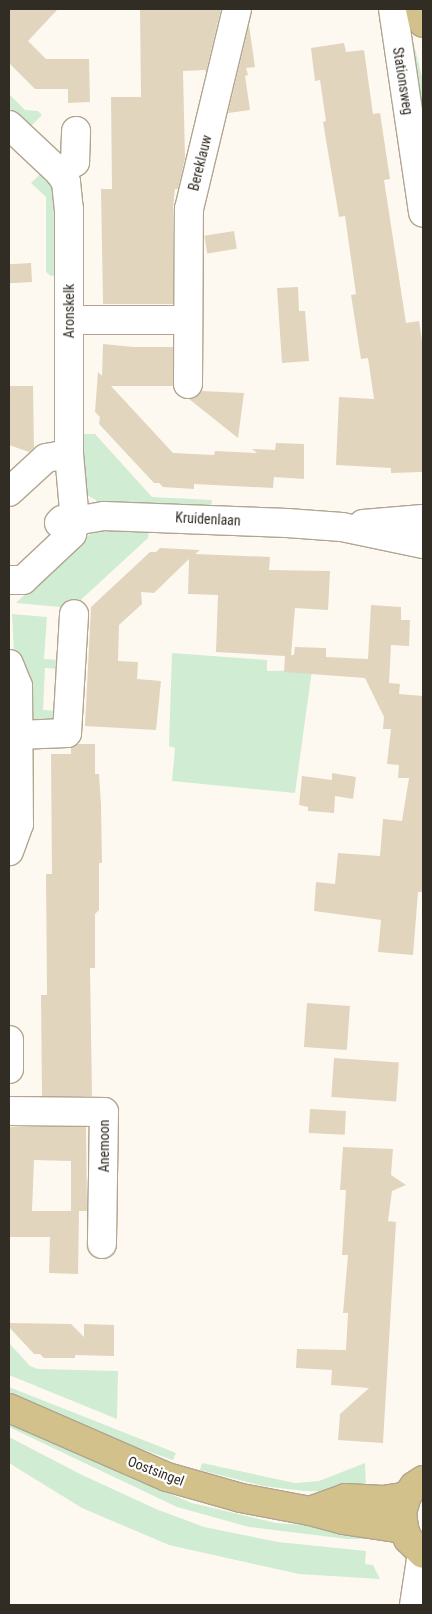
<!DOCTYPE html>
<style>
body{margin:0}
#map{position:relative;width:432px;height:1614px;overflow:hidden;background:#fef9f0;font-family:"Roboto Condensed",sans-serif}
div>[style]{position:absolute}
.green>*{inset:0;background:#d0ecd3}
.building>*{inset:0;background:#e1d5be;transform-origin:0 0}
.roads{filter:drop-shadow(1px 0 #b1a58f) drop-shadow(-1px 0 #b1a58f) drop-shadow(0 1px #b1a58f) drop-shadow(0 -1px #b1a58f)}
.minor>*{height:28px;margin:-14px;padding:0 14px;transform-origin:14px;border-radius:14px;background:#fff}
.major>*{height:28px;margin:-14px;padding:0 14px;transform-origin:14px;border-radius:14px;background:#d3c18b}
span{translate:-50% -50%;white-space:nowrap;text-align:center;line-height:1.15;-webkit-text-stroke:4.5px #fff;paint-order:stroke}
.street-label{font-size:14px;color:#322d24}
.frame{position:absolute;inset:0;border:10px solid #322d24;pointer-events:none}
</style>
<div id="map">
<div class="green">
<i style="clip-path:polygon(405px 9px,423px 81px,423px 146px)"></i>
<i style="clip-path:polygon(9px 94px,25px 110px,38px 111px,42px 115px,32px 125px,26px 125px,9px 108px)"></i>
<i style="clip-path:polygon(43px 171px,56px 186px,61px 275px,51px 276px,46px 272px,46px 197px,31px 183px)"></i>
<i style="clip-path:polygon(80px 434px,95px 434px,152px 497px,212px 500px,211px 507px,96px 503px,96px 500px,83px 493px)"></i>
<i style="clip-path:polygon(105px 529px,149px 530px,148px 538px,72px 608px,16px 603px,84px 537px)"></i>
<i style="clip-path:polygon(12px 614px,47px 617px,44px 659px,61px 660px,61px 669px,45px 668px,43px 710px,59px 711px,58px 717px,51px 721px,35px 720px,29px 717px,14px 654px)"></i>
<i style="clip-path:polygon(172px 653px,267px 660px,267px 671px,312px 670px,295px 793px,172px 781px,175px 748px,169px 746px)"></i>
<i style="clip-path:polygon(9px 1343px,30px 1366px,38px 1369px,118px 1371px,117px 1419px,9px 1375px)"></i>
<i style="clip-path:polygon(9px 1387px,176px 1453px,173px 1460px,130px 1445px,9px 1392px)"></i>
<i style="clip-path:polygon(9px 1421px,128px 1477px,192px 1503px,276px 1523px,367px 1530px,366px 1539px,347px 1539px,249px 1527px,177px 1507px,9px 1427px)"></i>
<i style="clip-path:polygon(9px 1437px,80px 1474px,156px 1509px,204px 1527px,278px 1542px,366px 1551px,365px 1564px,373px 1565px,380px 1579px,299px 1574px,169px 1545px,82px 1508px,9px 1463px)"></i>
<i style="clip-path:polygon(202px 1463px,295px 1483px,319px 1481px,365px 1463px,366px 1489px,365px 1492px,304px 1491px,263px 1486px,200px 1470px)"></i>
</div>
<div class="building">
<i style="clip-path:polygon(9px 9px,58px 9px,28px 41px,46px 59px,89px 59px,90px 102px,68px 103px,68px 89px,35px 89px,9px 63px)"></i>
<i style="clip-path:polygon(140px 9px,221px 9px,206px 72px,205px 70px,183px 71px,185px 158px,178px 189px,175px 189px,173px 209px,173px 304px,103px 304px,101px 189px,112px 189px,111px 97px,141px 97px)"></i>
<i style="clip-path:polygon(249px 25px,255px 67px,246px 68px,248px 75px,245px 76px,250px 110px,228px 113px)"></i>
<i style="clip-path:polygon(344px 43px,346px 52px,364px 50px,373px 114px,380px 113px,390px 179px,384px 180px,406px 323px,419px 321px,423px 347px,422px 472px,391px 473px,391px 468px,336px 465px,339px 397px,374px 399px,368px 358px,361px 359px,351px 295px,356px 294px,345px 216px,339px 217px,323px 122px,326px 121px,320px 80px,315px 81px,311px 48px)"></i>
<i style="left:234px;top:231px;width:18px;height:30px;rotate:81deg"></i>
<i style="left:31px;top:263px;width:19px;height:22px;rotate:87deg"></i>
<i style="clip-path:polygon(298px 287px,299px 311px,305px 311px,309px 361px,282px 363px,277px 288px)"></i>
<i style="clip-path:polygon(103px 344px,133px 347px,173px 347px,173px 386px,111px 386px,173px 453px,214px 455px,215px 451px,257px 453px,252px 449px,275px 450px,276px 443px,304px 444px,304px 479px,274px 477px,273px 488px,194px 484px,194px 489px,163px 487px,159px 483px,154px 483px,99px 424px,100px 417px,95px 412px,98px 372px,102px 376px)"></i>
<i style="clip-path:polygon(9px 386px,33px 386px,34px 448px,29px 452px,9px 445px)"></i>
<i style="clip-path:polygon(202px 391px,244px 393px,238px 438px,189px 399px,196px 397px)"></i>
<i style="clip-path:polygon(160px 548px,200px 550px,195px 554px,270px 557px,269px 570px,330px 571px,328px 610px,295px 608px,291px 655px,294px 655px,295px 647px,326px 648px,326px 657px,368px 659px,371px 605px,401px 607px,401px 620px,410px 620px,409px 646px,391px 645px,389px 683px,400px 684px,399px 694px,423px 696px,423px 892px,418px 892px,413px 955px,378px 952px,381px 920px,314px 911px,316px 882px,335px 884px,338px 853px,380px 856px,383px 819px,402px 821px,409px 778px,398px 778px,399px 765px,387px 764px,391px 729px,383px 729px,384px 717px,365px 678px,284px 672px,285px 656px,216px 652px,218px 595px,188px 594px,189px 559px,154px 593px,141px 592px,142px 604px,119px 625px,118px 661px,138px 662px,137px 679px,161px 681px,156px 730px,85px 726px,91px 607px,150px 552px,156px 552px)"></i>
<i style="clip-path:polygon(78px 744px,95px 744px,95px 774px,99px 774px,101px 804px,102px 863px,99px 863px,99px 910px,95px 914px,95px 968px,90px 968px,92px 1096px,42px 1096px,41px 995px,47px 995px,46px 874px,52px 874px,51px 754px,71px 754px,71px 748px)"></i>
<i style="clip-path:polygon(332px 773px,356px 777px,353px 799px,335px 796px,334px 813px,308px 811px,308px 807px,299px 805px,302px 776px,332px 780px)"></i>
<i style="left:307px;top:1003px;width:43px;height:44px;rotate:4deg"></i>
<i style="left:334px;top:1058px;width:65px;height:39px;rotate:4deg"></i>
<i style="left:310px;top:1109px;width:36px;height:24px;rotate:3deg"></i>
<i style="clip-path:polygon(evenodd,9px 1127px,86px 1127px,87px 1211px,79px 1211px,78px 1274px,49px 1273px,50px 1237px,9px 1237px,9px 1127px,34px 1160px,71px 1161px,71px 1211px,32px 1211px,34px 1160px)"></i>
<i style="clip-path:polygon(343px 1147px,393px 1149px,391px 1175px,406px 1185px,392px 1191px,388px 1221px,396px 1222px,383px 1443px,338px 1440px,340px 1414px,369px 1388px,331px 1385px,332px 1370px,296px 1368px,297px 1349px,346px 1350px,348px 1313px,343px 1313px,348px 1255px,342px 1255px,346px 1190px,340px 1190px)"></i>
<i style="clip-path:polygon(9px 1323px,71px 1324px,84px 1337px,84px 1324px,114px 1325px,114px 1356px,75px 1355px,75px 1358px,44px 1358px,40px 1354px,34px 1354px,9px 1327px)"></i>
</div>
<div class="roads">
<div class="minor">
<i style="left:393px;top:9px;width:206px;rotate:81.6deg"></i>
<i style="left:9px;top:125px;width:69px;rotate:43.2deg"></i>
<i style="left:59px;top:172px;width:12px;rotate:55deg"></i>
<i style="left:66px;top:182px;width:27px;rotate:84deg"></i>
<i style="left:69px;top:209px;width:245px;rotate:90deg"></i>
<i style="left:69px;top:454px;width:67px;rotate:84.9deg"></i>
<i style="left:75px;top:521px;width:13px;rotate:103deg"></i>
<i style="left:72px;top:534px;width:67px;rotate:136.8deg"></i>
<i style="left:23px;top:580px;width:14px;rotate:180deg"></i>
<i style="left:59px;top:172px;width:19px;rotate:-32deg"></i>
<i style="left:75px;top:162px;width:31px;rotate:-88deg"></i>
<i style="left:69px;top:320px;width:118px"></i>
<i style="left:188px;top:384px;width:175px;rotate:-89.7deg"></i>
<i style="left:189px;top:209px;width:206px;rotate:-76.5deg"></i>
<i style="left:9px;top:492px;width:50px;rotate:-42.6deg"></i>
<i style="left:46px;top:458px;width:23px;rotate:-10deg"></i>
<i style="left:59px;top:523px;width:4px;rotate:-45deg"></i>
<i style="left:62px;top:520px;width:13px;rotate:4deg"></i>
<i style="left:75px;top:521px;width:29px;rotate:-10deg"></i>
<i style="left:104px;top:516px;width:183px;rotate:2.2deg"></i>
<i style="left:287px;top:523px;width:55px;rotate:4.2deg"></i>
<i style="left:342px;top:527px;width:83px;rotate:11.9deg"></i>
<i style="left:363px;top:524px;width:60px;rotate:-4.8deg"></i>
<i style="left:9px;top:664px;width:24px;rotate:68deg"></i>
<i style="left:18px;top:686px;width:138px;rotate:89.6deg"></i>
<i style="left:19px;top:824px;width:29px;rotate:110deg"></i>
<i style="left:18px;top:735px;width:49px;rotate:-2.3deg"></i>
<i style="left:67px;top:733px;width:119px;rotate:-86.6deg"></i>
<i style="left:9px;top:1040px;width:29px;rotate:90deg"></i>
<i style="left:9px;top:1111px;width:95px;rotate:0.6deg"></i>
<i style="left:104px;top:1112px;width:132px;rotate:90.9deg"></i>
<i style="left:414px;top:1605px;width:53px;rotate:-81.3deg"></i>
</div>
<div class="major">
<i style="left:420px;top:9px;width:14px;rotate:78deg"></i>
<i style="left:9px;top:1408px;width:172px;rotate:23.6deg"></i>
<i style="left:167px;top:1477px;width:77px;rotate:15.8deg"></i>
<i style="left:241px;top:1498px;width:70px;rotate:10.7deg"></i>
<i style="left:310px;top:1511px;width:34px;rotate:15deg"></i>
<i style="left:343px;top:1520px;width:62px;rotate:8.4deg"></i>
<i style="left:423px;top:1480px;width:11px;rotate:146deg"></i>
<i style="left:414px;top:1486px;width:12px;rotate:125deg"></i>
<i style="left:407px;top:1496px;width:17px;rotate:107deg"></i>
<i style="left:402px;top:1512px;width:17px;rotate:83deg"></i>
<i style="left:404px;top:1529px;width:11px;rotate:68deg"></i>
<i style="left:408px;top:1539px;width:21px;rotate:45deg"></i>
<i style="left:310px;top:1511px;width:37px;rotate:-20deg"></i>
<i style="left:345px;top:1498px;width:38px;rotate:3deg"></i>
<i style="left:383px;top:1500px;width:24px;rotate:-9deg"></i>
</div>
</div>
<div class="street-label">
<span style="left:403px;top:81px;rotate:81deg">Stationsweg</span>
<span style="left:200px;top:163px;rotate:-76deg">Bereklauw</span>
<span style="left:69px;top:311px;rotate:-90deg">Aronskelk</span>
<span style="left:208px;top:519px;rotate:3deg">Kruidenlaan</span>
<span style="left:104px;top:1146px;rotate:-90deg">Anemoon</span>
<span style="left:156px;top:1471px;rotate:21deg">Oostsingel</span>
</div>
<div class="frame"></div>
</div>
